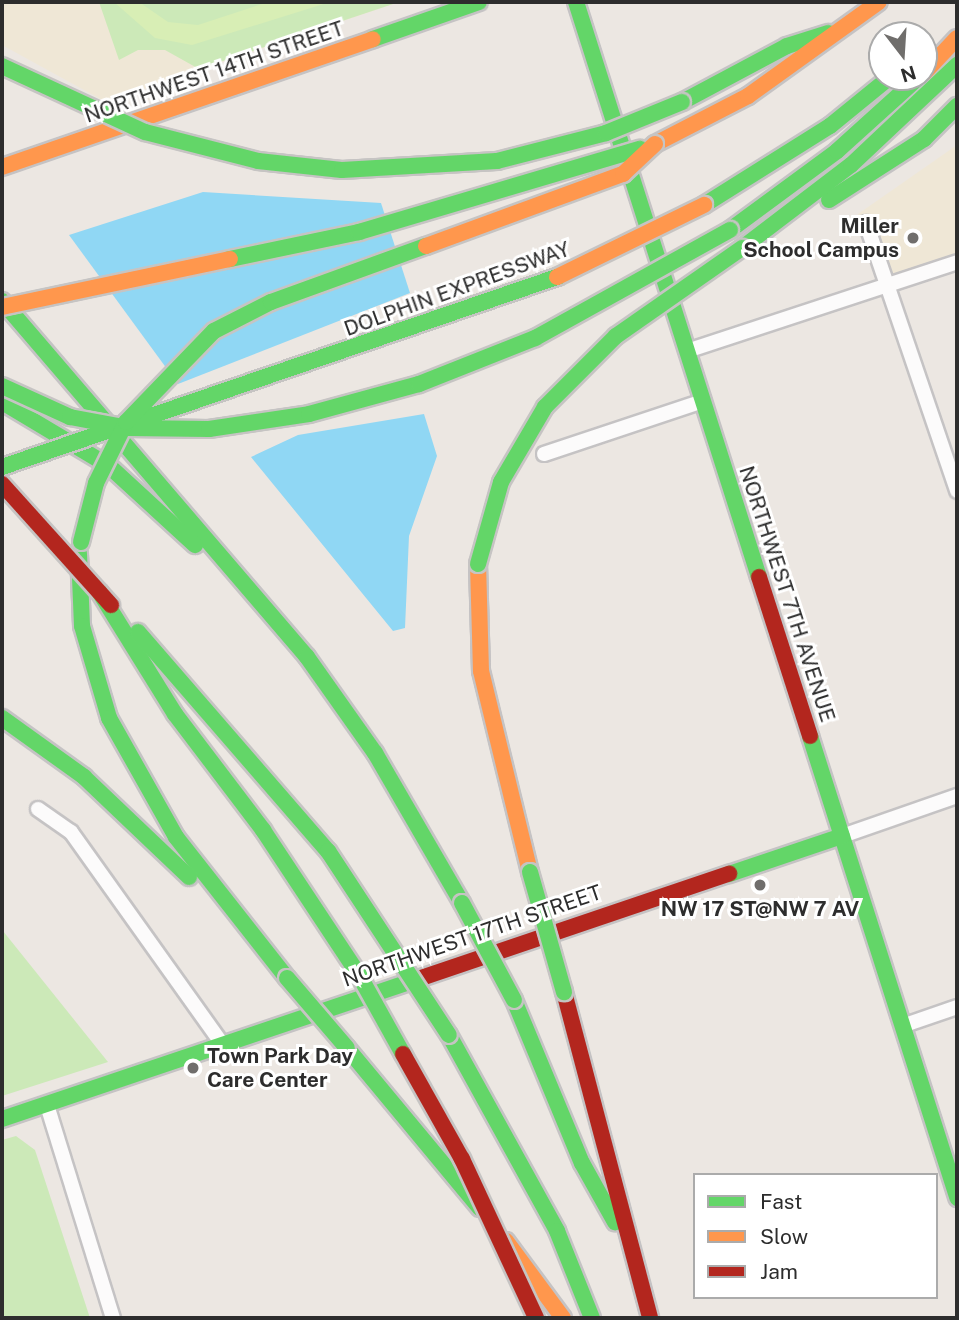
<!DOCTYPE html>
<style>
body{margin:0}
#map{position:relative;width:959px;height:1320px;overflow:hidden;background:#ece7e2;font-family:"Public Sans",sans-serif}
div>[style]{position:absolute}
.education>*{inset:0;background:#efe7d6}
.green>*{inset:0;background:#cce9b8}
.pitch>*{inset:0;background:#d8eeb5}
.water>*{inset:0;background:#90d7f4}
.roads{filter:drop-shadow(2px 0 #c5c3c4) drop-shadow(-2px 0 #c5c3c4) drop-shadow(0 2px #c5c3c4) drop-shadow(0 -2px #c5c3c4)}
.street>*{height:14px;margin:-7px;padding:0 7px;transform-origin:7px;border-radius:7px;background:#fcfbfb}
.fast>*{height:16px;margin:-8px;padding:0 8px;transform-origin:8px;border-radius:8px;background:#63d668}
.slow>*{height:16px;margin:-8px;padding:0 8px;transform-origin:8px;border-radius:8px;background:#ff974d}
.jam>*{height:16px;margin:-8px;padding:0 8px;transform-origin:8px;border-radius:8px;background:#b3261e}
.bridges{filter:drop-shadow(2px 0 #c6c4c3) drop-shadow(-2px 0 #c6c4c3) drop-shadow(0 2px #c6c4c3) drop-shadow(0 -2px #c6c4c3)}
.fast-bridge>*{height:16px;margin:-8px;padding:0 8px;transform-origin:8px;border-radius:8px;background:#63d668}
.slow-bridge>*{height:16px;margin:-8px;padding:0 8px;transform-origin:8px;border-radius:8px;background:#ff974d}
.jam-bridge>*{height:16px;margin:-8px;padding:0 8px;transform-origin:8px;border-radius:8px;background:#b3261e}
.dots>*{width:19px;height:19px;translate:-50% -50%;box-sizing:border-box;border:4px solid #fff;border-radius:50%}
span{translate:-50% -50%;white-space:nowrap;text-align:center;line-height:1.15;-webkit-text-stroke:6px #fff;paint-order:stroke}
.street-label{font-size:21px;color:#2d2d2d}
.poi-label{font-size:21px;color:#2d2d2d;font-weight:700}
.right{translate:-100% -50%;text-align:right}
.left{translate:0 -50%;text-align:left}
.frame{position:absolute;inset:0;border:4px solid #2d2d2d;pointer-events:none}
.legend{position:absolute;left:693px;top:1173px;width:245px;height:126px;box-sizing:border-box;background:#fff;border:2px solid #ababab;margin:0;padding:9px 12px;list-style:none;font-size:21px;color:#2d2d2d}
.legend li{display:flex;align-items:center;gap:14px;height:35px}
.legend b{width:35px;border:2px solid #ababab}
.north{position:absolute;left:868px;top:21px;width:70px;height:70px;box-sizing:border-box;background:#fff;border:2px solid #ababab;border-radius:50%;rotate:163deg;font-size:19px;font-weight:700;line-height:28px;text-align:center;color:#2d2d2d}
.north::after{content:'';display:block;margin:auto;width:24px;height:32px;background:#706e6c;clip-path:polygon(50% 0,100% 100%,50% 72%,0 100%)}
</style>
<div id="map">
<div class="education">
<i style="clip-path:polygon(2px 2px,399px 2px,106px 102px,2px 45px)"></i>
<i style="clip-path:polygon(957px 145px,957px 262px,887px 286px,858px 214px)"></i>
</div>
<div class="green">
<i style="clip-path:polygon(99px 2px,399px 2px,199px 69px,165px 50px,138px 50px,119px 60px)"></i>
<i style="clip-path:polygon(2px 931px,3px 931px,108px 1062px,2px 1096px)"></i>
<i style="clip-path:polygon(16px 1136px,35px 1150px,90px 1318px,2px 1318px,2px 1140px)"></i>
</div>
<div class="pitch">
<i style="clip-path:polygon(114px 2px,139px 2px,168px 22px,198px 25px,268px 2px,330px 2px,192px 45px,155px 38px)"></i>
</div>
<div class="water">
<i style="clip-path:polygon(203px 192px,381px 203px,410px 293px,178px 384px,69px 235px)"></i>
<i style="clip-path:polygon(424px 414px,437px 456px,409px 536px,405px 628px,393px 631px,251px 457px,298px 435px)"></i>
</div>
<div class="roads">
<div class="street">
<i style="left:866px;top:223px;width:283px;rotate:71.2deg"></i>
<i style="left:687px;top:351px;width:284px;rotate:-18.2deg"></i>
<i style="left:544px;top:454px;width:168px;rotate:-18.4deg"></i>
<i style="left:38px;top:809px;width:40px;rotate:34.9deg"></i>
<i style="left:71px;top:832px;width:260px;rotate:54.5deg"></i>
<i style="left:842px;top:836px;width:122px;rotate:-19.2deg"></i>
<i style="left:902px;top:1026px;width:58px;rotate:-19.1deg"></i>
<i style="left:47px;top:1105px;width:223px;rotate:72.8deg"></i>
</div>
<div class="fast">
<i style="left:576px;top:2px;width:603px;rotate:72.35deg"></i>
<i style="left:373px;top:39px;width:112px;rotate:-19.2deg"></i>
<i style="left:682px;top:102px;width:119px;rotate:-28.1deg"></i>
<i style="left:787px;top:46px;width:43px;rotate:-17.6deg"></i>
<i style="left:829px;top:200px;width:113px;rotate:-32.7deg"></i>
<i style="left:924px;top:139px;width:47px;rotate:-45deg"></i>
<i style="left:704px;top:205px;width:149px;rotate:-32.1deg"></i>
<i style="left:830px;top:126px;width:77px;rotate:-39.2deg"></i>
<i style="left:730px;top:230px;width:133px;rotate:-36.4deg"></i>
<i style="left:837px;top:151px;width:110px;rotate:-42.1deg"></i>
<i style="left:742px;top:248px;width:137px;rotate:-37.3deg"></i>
<i style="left:851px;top:165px;width:146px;rotate:-43.3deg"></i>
<i style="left:2px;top:301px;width:469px;rotate:49.4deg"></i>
<i style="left:307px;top:657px;width:118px;rotate:54.7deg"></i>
<i style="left:375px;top:753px;width:173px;rotate:59.9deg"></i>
<i style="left:2px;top:402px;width:125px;rotate:30.9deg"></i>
<i style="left:109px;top:466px;width:117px;rotate:42.6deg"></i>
<i style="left:79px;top:554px;width:72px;rotate:87.6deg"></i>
<i style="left:82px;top:626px;width:96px;rotate:73.6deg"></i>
<i style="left:109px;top:718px;width:137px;rotate:60.6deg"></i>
<i style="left:176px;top:837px;width:179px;rotate:51.8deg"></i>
<i style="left:2px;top:718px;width:101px;rotate:35.7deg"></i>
<i style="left:84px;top:777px;width:145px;rotate:43.6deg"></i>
<i style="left:810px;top:736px;width:485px;rotate:72.3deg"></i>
<i style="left:729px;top:874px;width:119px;rotate:-18.6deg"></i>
<i style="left:514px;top:1000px;width:177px;rotate:67.4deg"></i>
<i style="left:582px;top:1163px;width:68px;rotate:60.8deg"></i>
<i style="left:449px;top:1035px;width:224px;rotate:61.1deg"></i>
<i style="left:557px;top:1231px;width:94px;rotate:68.1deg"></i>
<i style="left:347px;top:1048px;width:208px;rotate:50.3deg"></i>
<i style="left:2px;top:1119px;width:433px;rotate:-18.6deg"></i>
</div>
<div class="slow">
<i style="left:924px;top:73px;width:48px;rotate:-46.7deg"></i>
<i style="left:655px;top:144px;width:105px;rotate:-27.3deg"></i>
<i style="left:748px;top:96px;width:161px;rotate:-35.7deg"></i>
<i style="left:2px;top:167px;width:392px;rotate:-19deg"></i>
<i style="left:478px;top:564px;width:107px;rotate:88.4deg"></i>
<i style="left:481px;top:671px;width:207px;rotate:76.3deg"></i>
<i style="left:506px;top:1241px;width:96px;rotate:53.5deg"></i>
</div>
<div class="jam">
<i style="left:759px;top:577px;width:167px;rotate:72.2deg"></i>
<i style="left:412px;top:981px;width:335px;rotate:-18.7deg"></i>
<i style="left:564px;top:992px;width:337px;rotate:75.2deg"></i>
</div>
</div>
<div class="bridges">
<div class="fast-bridge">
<i style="left:2px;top:66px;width:157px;rotate:24.8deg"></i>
<i style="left:145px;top:132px;width:117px;rotate:14.4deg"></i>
<i style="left:258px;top:161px;width:84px;rotate:6.1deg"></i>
<i style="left:342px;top:170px;width:155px;rotate:-3.3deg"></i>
<i style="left:497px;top:161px;width:113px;rotate:-14.4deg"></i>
<i style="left:606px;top:133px;width:82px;rotate:-22.2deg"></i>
<i style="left:230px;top:259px;width:132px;rotate:-11.8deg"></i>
<i style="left:359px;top:232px;width:293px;rotate:-16.5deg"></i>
<i style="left:2px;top:386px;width:75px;rotate:24.5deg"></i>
<i style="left:70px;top:417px;width:59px;rotate:10.7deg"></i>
<i style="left:128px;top:428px;width:81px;rotate:0.7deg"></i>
<i style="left:209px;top:429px;width:101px;rotate:-8.5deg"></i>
<i style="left:309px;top:414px;width:114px;rotate:-15.3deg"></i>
<i style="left:419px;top:384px;width:125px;rotate:-21.6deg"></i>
<i style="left:535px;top:338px;width:223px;rotate:-29deg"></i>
<i style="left:2px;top:467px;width:587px;rotate:-18.9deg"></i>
<i style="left:81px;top:542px;width:61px;rotate:-75.7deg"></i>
<i style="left:96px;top:483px;width:68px;rotate:-63.8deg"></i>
<i style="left:126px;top:422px;width:127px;rotate:-46deg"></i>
<i style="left:214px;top:331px;width:64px;rotate:-27deg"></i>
<i style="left:271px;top:302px;width:165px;rotate:-19.9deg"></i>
<i style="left:478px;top:564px;width:85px;rotate:-74.3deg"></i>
<i style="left:501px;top:482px;width:87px;rotate:-59.6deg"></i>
<i style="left:545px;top:407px;width:100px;rotate:-45deg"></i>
<i style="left:616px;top:336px;width:154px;rotate:-34.9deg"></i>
<i style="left:100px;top:593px;width:142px;rotate:58.2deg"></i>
<i style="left:175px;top:714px;width:146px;rotate:52.8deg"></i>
<i style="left:263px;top:830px;width:174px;rotate:56.5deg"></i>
<i style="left:359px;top:975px;width:90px;rotate:60.9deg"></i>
<i style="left:138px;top:632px;width:290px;rotate:49.1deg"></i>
<i style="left:328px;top:851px;width:220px;rotate:56.7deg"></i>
<i style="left:530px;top:872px;width:125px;rotate:74.2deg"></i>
<i style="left:462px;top:903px;width:110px;rotate:61.8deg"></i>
<i style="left:287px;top:978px;width:92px;rotate:49.4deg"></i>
</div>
<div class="slow-bridge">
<i style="left:426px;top:246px;width:210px;rotate:-20.1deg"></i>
<i style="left:623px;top:174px;width:44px;rotate:-43.2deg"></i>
<i style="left:557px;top:277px;width:164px;rotate:-26.1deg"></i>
<i style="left:2px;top:307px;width:233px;rotate:-11.9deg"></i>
</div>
<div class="jam-bridge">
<i style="left:2px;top:484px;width:163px;rotate:48deg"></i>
<i style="left:403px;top:1054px;width:120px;rotate:60.7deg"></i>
<i style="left:462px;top:1159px;width:175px;rotate:65deg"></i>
</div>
</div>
<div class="dots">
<i style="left:913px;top:238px;background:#706e6c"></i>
<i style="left:760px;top:885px;background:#706e6c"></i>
<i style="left:193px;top:1068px;background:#706e6c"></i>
</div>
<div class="street-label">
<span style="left:214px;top:72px;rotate:-19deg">NORTHWEST 14TH STREET</span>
<span style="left:457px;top:289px;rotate:-20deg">DOLPHIN EXPRESSWAY</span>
<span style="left:787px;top:594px;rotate:72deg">NORTHWEST 7TH AVENUE</span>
<span style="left:472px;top:936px;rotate:-19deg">NORTHWEST 17TH STREET</span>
</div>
<div class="poi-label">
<span class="right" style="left:899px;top:238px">Miller<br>School Campus</span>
<span style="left:760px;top:909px">NW 17 ST@NW 7 AV</span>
<span class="left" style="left:207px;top:1068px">Town Park Day<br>Care Center</span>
</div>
<div class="frame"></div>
<ul class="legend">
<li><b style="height:9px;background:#63d668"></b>Fast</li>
<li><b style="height:9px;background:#ff974d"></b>Slow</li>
<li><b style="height:9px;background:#b3261e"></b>Jam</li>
</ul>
<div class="north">N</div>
</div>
